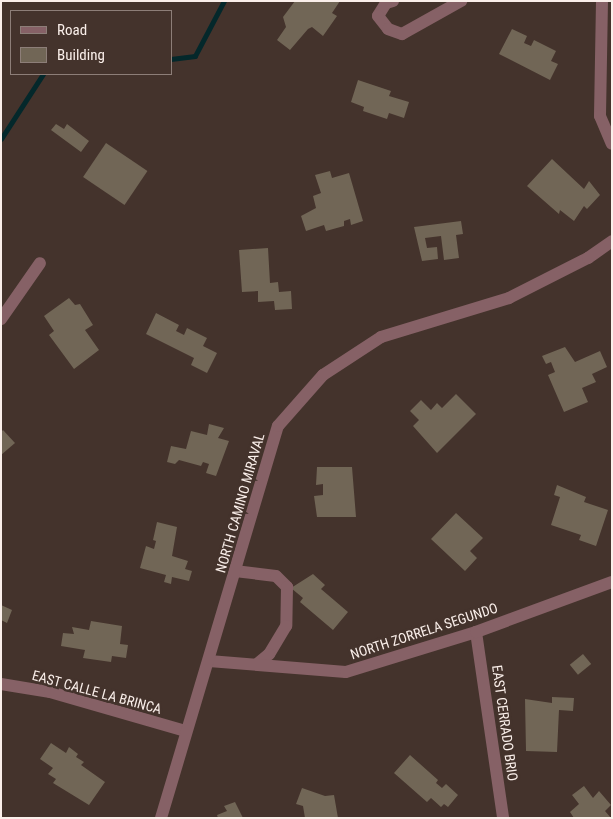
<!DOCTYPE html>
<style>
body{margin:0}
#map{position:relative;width:613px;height:819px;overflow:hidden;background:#44332c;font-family:"Roboto Condensed",sans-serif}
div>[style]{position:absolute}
.stream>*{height:4.5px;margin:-2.25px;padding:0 2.25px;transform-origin:2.25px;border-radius:2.25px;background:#04282b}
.building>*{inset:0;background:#716656;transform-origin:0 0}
.minor>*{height:12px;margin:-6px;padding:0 6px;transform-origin:6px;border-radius:6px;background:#866166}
span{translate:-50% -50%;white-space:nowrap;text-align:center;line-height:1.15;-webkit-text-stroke:5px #44332c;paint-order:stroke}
.street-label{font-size:14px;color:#faefea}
.frame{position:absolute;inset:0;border:2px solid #faefea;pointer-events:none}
.legend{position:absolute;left:10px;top:10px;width:162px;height:65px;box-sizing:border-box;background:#44332c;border:1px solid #8d7e78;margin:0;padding:6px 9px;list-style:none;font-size:15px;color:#faefea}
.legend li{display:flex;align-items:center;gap:10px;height:25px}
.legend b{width:25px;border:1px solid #8d7e78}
</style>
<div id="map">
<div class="stream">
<i style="left:171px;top:59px;width:24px;rotate:-7deg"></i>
<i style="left:195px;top:56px;width:62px;rotate:-62.2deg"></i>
<i style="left:1px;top:139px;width:77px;rotate:-57.1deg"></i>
</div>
<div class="building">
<i style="clip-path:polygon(295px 1px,340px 1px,332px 13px,337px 16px,323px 36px,312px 27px,308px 29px,290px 50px,277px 40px,286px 27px,283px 17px)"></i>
<i style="clip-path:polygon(512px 29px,527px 36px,524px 43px,531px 46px,534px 40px,556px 51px,551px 61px,558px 64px,550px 80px,499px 54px)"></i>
<i style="clip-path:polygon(358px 80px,391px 91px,389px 96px,409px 102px,404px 118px,389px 113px,387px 119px,363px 111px,364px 107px,351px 102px)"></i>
<i style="clip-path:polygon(56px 124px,64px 129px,67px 124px,89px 141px,81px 152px,51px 130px)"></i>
<i style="left:106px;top:143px;width:50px;height:41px;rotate:34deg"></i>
<i style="clip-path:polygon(552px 159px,584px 189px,589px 181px,600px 195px,587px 209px,584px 206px,574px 221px,560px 210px,559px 214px,527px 186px)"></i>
<i style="clip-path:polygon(330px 171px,332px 178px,349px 173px,363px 221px,351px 225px,350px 219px,344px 221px,344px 226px,326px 231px,324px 225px,306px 231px,301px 216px,316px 208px,313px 196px,321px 193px,315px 175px)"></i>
<i style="clip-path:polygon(461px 221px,463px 234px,456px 235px,459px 258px,444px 260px,441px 236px,425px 238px,427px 248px,437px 247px,438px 259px,422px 261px,414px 227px)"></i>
<i style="clip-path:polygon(268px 248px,270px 283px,278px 282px,279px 292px,291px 291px,292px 309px,275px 310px,274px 301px,258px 302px,258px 291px,242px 292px,239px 250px)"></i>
<i style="clip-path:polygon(69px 298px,75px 305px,80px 304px,93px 325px,85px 330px,99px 350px,74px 369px,49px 335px,54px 331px,44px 316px)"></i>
<i style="clip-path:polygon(156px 313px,179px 325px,176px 331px,184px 335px,187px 328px,207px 338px,203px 346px,217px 353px,207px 373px,191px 365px,194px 358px,146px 334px)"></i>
<i style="clip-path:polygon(565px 347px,575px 362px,600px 351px,607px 367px,592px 374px,596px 382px,582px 388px,588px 402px,564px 412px,548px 375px,555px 372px,551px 362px,546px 364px,542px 356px)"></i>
<i style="clip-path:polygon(456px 394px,476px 414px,437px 453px,413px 426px,419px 420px,410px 411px,421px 400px,431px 410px,437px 403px,442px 408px)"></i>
<i style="clip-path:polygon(209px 424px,224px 428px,218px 438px,229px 441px,216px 476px,206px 473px,209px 464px,203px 462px,201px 466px,179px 460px,175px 464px,167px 462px,171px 446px,186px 449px,191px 431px,207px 435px)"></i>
<i style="clip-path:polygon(3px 430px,15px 443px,1px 455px,1px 432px)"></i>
<i style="clip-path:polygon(317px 467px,352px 467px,356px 517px,317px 517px,314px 496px,323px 495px,323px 484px,316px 485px)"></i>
<i style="clip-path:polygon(557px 485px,586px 497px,584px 502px,608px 510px,596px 546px,579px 540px,581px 535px,551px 525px,560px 497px,554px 495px)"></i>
<i style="clip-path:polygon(456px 513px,483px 538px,470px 551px,477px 558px,465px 571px,431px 539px)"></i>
<i style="clip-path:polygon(157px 522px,177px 527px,172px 556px,188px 561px,185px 569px,192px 571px,189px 581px,172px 577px,171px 584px,164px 582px,166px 575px,140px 568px,146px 546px,154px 549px,156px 541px,153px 540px)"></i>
<i style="clip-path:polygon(313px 574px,325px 585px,321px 589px,348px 612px,333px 630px,300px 602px,303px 598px,291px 588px)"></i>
<i style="clip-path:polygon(1px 605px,12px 610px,7px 623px,1px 620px)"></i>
<i style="clip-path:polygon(91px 621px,122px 626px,120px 644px,128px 645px,126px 658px,112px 656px,111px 662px,83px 658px,85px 650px,61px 646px,63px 633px,74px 634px,72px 627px,89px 630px)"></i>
<i style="left:583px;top:654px;width:13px;height:17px;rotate:51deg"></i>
<i style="clip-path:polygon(552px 697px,574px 698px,573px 711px,559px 710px,557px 752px,526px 751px,525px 699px,552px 703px)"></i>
<i style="clip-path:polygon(51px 743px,66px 753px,69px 747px,78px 754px,76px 757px,84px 762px,81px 765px,105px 782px,89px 805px,53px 783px,56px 779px,48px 774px,53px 768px,40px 759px)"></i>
<i style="clip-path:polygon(410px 755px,438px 780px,436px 783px,442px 788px,446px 784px,458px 795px,448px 807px,444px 804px,441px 807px,431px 798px,427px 802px,394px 773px)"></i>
<i style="clip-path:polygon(584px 786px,593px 798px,599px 791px,611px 805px,605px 811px,611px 818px,574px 818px,570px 812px,579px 804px,572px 795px)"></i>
<i style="clip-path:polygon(302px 788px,325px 796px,334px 795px,338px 818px,305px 818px,303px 806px,296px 804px)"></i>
<i style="clip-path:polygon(235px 802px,243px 818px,218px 818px,217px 815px,227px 811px,224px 806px)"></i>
</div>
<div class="minor">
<i style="left:393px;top:1px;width:7px;rotate:164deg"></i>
<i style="left:386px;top:3px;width:15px;rotate:122deg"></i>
<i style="left:378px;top:16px;width:16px;rotate:52deg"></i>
<i style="left:388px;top:29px;width:15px;rotate:20deg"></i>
<i style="left:402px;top:34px;width:68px;rotate:-29.2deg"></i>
<i style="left:602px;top:1px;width:115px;rotate:91deg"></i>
<i style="left:600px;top:116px;width:30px;rotate:67deg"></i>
<i style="left:1px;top:319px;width:68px;rotate:-55.1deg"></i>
<i style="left:235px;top:571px;width:41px;rotate:7deg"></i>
<i style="left:276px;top:576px;width:16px;rotate:45deg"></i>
<i style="left:287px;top:587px;width:39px;rotate:91deg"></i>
<i style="left:286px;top:626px;width:33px;rotate:121deg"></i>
<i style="left:269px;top:654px;width:16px;rotate:140deg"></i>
<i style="left:476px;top:632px;width:188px;rotate:81.7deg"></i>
<i style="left:209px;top:661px;width:137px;rotate:4.6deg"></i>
<i style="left:346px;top:672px;width:136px;rotate:-17.1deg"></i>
<i style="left:476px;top:632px;width:145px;rotate:-20.2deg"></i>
<i style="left:1px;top:684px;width:50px;rotate:9.3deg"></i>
<i style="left:50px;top:692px;width:141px;rotate:16.1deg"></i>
<i style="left:161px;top:818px;width:409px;rotate:-73.4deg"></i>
<i style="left:278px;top:426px;width:68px;rotate:-48.6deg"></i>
<i style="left:323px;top:375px;width:69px;rotate:-33.2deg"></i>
<i style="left:381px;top:337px;width:134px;rotate:-16.9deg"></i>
<i style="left:509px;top:298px;width:89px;rotate:-26.9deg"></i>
<i style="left:588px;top:258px;width:29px;rotate:-35deg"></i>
</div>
<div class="street-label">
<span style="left:240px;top:503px;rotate:-74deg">NORTH CAMINO MIRAVAL</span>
<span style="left:424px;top:631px;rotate:-18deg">NORTH ZORRELA SEGUNDO</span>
<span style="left:97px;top:692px;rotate:15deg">EAST CALLE LA BRINCA</span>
<span style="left:505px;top:723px;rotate:82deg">EAST CERRADO BRIO</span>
</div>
<div class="frame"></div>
<ul class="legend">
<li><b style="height:6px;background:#866166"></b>Road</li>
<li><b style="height:14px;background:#716656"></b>Building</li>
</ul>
</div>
